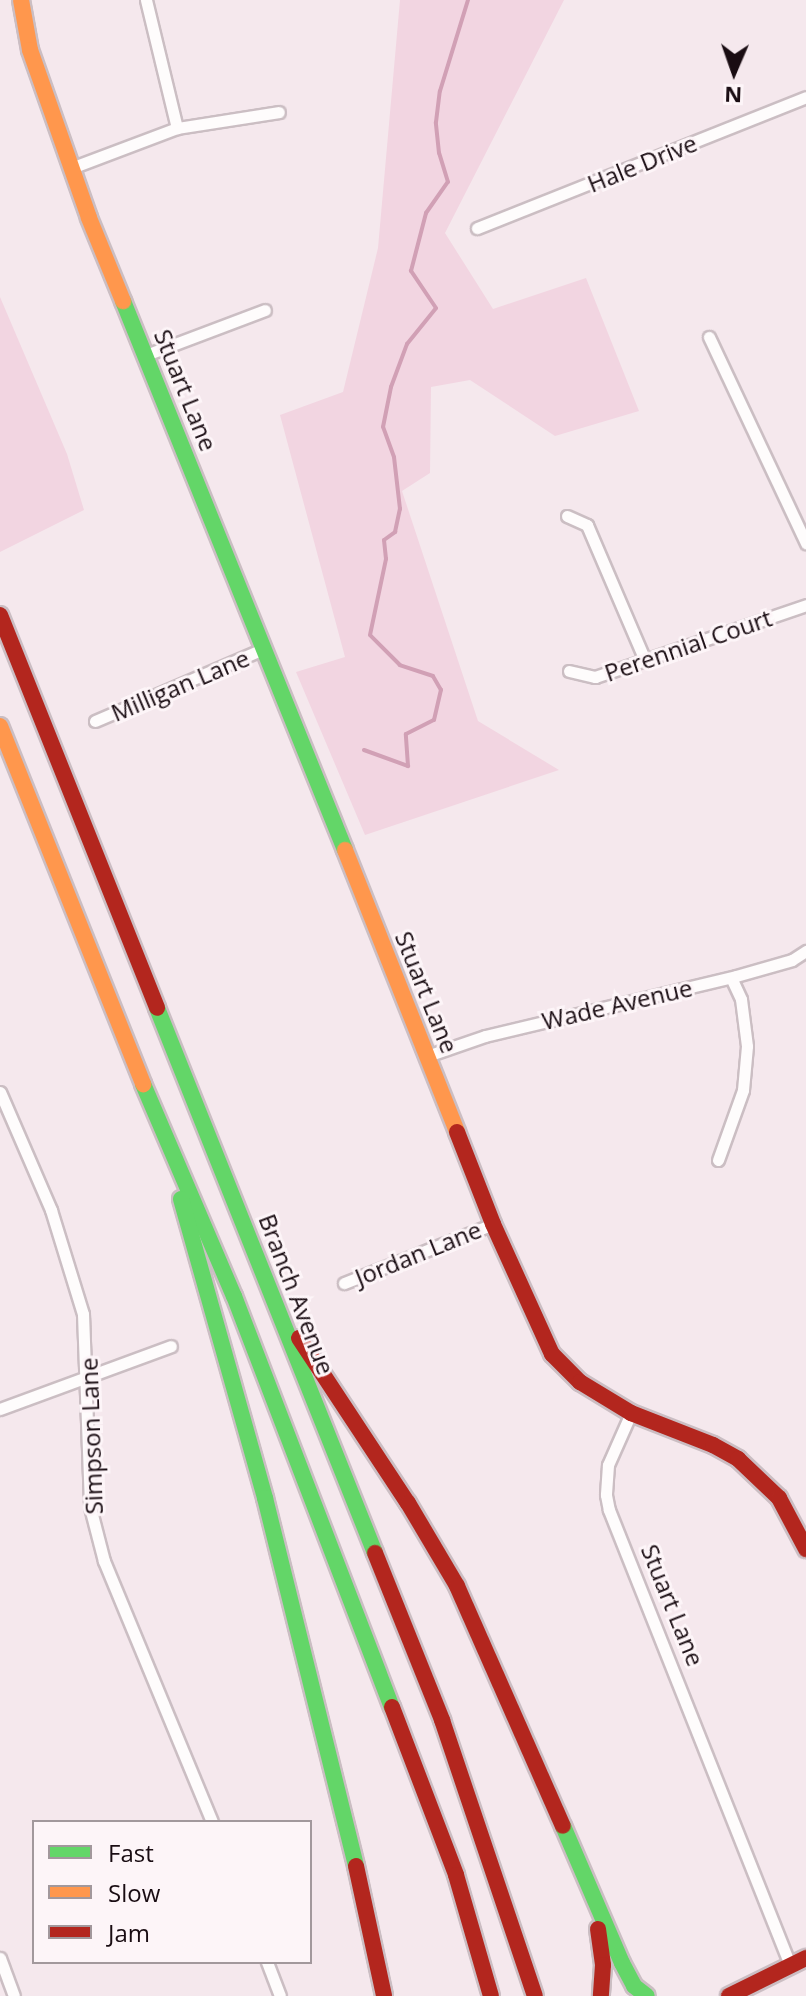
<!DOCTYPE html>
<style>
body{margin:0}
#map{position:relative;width:806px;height:1996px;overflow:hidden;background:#f5e8ed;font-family:"Open Sans",sans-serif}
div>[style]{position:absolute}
.green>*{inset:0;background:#f2d5e1}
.stream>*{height:4px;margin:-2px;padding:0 2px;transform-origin:2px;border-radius:2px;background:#d1a0b5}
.roads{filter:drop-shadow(2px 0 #cbbec3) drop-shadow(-2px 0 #cbbec3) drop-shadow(0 2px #cbbec3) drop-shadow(0 -2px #cbbec3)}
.street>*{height:11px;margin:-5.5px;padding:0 5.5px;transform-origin:5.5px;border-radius:5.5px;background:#fefcfc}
.fast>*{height:16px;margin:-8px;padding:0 8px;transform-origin:8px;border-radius:8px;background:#63d668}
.slow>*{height:16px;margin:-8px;padding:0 8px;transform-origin:8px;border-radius:8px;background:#ff974d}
.jam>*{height:16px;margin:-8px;padding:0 8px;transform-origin:8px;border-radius:8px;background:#b3261e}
span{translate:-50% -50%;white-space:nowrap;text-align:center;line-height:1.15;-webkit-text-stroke:6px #fdf5f8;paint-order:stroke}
.street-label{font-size:24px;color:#190c12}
.legend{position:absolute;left:32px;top:1820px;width:280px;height:144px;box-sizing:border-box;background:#fdf5f8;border:2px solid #a2989c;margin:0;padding:10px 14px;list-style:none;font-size:24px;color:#190c12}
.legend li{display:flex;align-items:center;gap:16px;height:40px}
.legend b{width:40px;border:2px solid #a2989c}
.north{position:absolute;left:694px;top:32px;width:80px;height:80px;-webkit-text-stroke:6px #fdf5f8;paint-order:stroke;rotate:182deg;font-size:22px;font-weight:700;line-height:32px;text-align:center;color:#190c12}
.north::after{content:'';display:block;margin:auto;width:28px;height:36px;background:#190c12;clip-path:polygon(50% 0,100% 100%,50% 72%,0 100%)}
</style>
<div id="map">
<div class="green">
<i style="clip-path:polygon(400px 0,564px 0,445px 233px,493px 309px,586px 278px,639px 411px,555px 436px,470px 380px,431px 387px,430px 473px,402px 491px,478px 721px,559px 770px,365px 835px,296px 672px,345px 657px,280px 415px,343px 392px,378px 248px)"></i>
<i style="clip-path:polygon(0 297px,67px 454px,84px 510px,0 552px)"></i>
</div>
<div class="stream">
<i style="left:364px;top:750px;width:47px;rotate:20deg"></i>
<i style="left:408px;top:766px;width:32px;rotate:-94deg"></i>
<i style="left:406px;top:734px;width:31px;rotate:-27deg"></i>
<i style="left:434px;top:720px;width:31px;rotate:-77deg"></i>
<i style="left:441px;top:690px;width:16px;rotate:-120deg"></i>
<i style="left:433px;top:676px;width:35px;rotate:-162deg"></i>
<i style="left:400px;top:665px;width:42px;rotate:-135deg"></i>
<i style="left:370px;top:635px;width:78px;rotate:-78.1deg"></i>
<i style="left:386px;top:559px;width:19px;rotate:-96deg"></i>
<i style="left:384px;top:540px;width:14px;rotate:-36deg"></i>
<i style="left:395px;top:532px;width:24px;rotate:-78deg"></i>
<i style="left:400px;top:509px;width:52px;rotate:-96.6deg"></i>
<i style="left:394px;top:457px;width:32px;rotate:-110deg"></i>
<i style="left:383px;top:427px;width:41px;rotate:-78.7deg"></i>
<i style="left:391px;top:387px;width:46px;rotate:-69.6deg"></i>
<i style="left:407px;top:344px;width:46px;rotate:-51.1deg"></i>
<i style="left:436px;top:308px;width:45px;rotate:-124deg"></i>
<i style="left:411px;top:271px;width:60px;rotate:-75.5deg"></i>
<i style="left:426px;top:213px;width:38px;rotate:-55deg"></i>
<i style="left:448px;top:182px;width:30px;rotate:-107deg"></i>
<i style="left:439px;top:153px;width:31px;rotate:-96deg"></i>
<i style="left:436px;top:122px;width:31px;rotate:-83deg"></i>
<i style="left:440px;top:91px;width:95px;rotate:-72.9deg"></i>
</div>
<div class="roads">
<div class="street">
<i style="left:146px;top:0;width:132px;rotate:76.4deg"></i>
<i style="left:71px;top:168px;width:113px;rotate:-20.7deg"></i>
<i style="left:177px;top:128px;width:103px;rotate:-8.9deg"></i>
<i style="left:477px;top:228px;width:354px;rotate:-21.7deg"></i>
<i style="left:709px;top:337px;width:228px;rotate:64.8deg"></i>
<i style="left:146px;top:355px;width:127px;rotate:-20.7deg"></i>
<i style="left:567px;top:516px;width:22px;rotate:24deg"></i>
<i style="left:587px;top:525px;width:147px;rotate:66.8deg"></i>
<i style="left:569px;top:671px;width:27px;rotate:13deg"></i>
<i style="left:595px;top:677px;width:223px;rotate:-18.8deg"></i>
<i style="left:95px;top:721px;width:185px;rotate:-23.2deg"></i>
<i style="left:427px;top:1056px;width:61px;rotate:-19deg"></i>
<i style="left:485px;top:1036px;width:258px;rotate:-13.4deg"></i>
<i style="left:736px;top:976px;width:58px;rotate:-15.9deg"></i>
<i style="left:792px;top:960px;width:17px;rotate:-33deg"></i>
<i style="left:0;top:1092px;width:129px;rotate:66.6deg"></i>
<i style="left:51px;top:1210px;width:109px;rotate:72.9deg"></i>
<i style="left:83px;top:1314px;width:193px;rotate:87.9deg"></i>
<i style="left:90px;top:1507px;width:56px;rotate:75.5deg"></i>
<i style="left:104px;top:1561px;width:282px;rotate:67.5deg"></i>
<i style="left:718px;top:1160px;width:74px;rotate:-70.3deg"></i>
<i style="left:743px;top:1090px;width:44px;rotate:-84.8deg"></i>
<i style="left:747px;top:1046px;width:47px;rotate:-97.3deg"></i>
<i style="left:741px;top:999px;width:23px;rotate:-115deg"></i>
<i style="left:344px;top:1283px;width:160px;rotate:-21.6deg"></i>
<i style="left:0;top:1409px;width:182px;rotate:-20.2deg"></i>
<i style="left:631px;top:1413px;width:57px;rotate:113.9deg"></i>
<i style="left:608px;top:1465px;width:30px;rotate:94deg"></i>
<i style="left:606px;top:1495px;width:15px;rotate:79deg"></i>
<i style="left:609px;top:1510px;width:490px;rotate:68.3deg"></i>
<i style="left:0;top:1958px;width:40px;rotate:69.8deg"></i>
<i style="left:267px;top:1962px;width:36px;rotate:69deg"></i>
</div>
<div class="fast">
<i style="left:123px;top:301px;width:592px;rotate:67.98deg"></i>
<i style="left:157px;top:1008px;width:587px;rotate:68.2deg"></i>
<i style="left:143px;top:1084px;width:231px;rotate:66.8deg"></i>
<i style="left:234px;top:1296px;width:440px;rotate:69deg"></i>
<i style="left:181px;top:1199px;width:311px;rotate:74.3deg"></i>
<i style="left:265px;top:1498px;width:379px;rotate:76.1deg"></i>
<i style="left:563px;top:1826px;width:149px;rotate:66.7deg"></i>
<i style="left:622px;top:1963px;width:26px;rotate:62deg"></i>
<i style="left:634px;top:1986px;width:16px;rotate:38deg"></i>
</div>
<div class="slow">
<i style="left:21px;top:0;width:51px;rotate:79.8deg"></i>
<i style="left:30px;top:50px;width:178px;rotate:70.6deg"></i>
<i style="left:89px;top:218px;width:90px;rotate:67.7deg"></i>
<i style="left:0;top:726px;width:386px;rotate:68.2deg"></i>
<i style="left:345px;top:850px;width:303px;rotate:68.3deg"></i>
</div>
<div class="jam">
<i style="left:0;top:615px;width:423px;rotate:68.2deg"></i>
<i style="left:457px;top:1132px;width:99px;rotate:68.6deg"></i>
<i style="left:493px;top:1224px;width:143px;rotate:65.6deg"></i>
<i style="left:552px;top:1354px;width:40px;rotate:45deg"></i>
<i style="left:580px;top:1382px;width:60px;rotate:31.3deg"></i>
<i style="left:631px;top:1413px;width:88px;rotate:21.3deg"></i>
<i style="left:713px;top:1445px;width:29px;rotate:29deg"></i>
<i style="left:738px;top:1459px;width:57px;rotate:43.6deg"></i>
<i style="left:779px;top:1498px;width:58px;rotate:62.1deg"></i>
<i style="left:299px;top:1338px;width:198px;rotate:56.6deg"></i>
<i style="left:408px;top:1503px;width:96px;rotate:59.4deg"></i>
<i style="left:457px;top:1586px;width:262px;rotate:66.2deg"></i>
<i style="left:375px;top:1553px;width:180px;rotate:68.1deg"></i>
<i style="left:442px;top:1720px;width:291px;rotate:71.4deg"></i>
<i style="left:392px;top:1707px;width:180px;rotate:69.1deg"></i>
<i style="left:456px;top:1875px;width:126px;rotate:73.9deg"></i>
<i style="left:356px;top:1866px;width:133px;rotate:77.8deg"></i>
<i style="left:598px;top:1929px;width:36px;rotate:82deg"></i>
<i style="left:603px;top:1965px;width:31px;rotate:94deg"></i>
<i style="left:729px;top:1996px;width:86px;rotate:-26.3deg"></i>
</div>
</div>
<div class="street-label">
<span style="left:642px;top:163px;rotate:-22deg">Hale Drive</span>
<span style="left:186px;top:390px;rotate:68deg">Stuart Lane</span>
<span style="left:688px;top:645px;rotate:-19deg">Perennial Court</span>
<span style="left:180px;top:685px;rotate:-23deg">Milligan Lane</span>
<span style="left:427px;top:992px;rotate:68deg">Stuart Lane</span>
<span style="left:617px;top:1004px;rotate:-13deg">Wade Avenue</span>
<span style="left:418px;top:1253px;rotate:-22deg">Jordan Lane</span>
<span style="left:297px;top:1294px;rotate:69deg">Branch Avenue</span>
<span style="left:91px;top:1436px;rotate:-92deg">Simpson Lane</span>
<span style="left:673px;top:1605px;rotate:68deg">Stuart Lane</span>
</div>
<ul class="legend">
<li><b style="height:10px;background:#63d668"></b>Fast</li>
<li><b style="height:10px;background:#ff974d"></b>Slow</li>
<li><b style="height:10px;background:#b3261e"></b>Jam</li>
</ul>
<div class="north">N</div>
</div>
